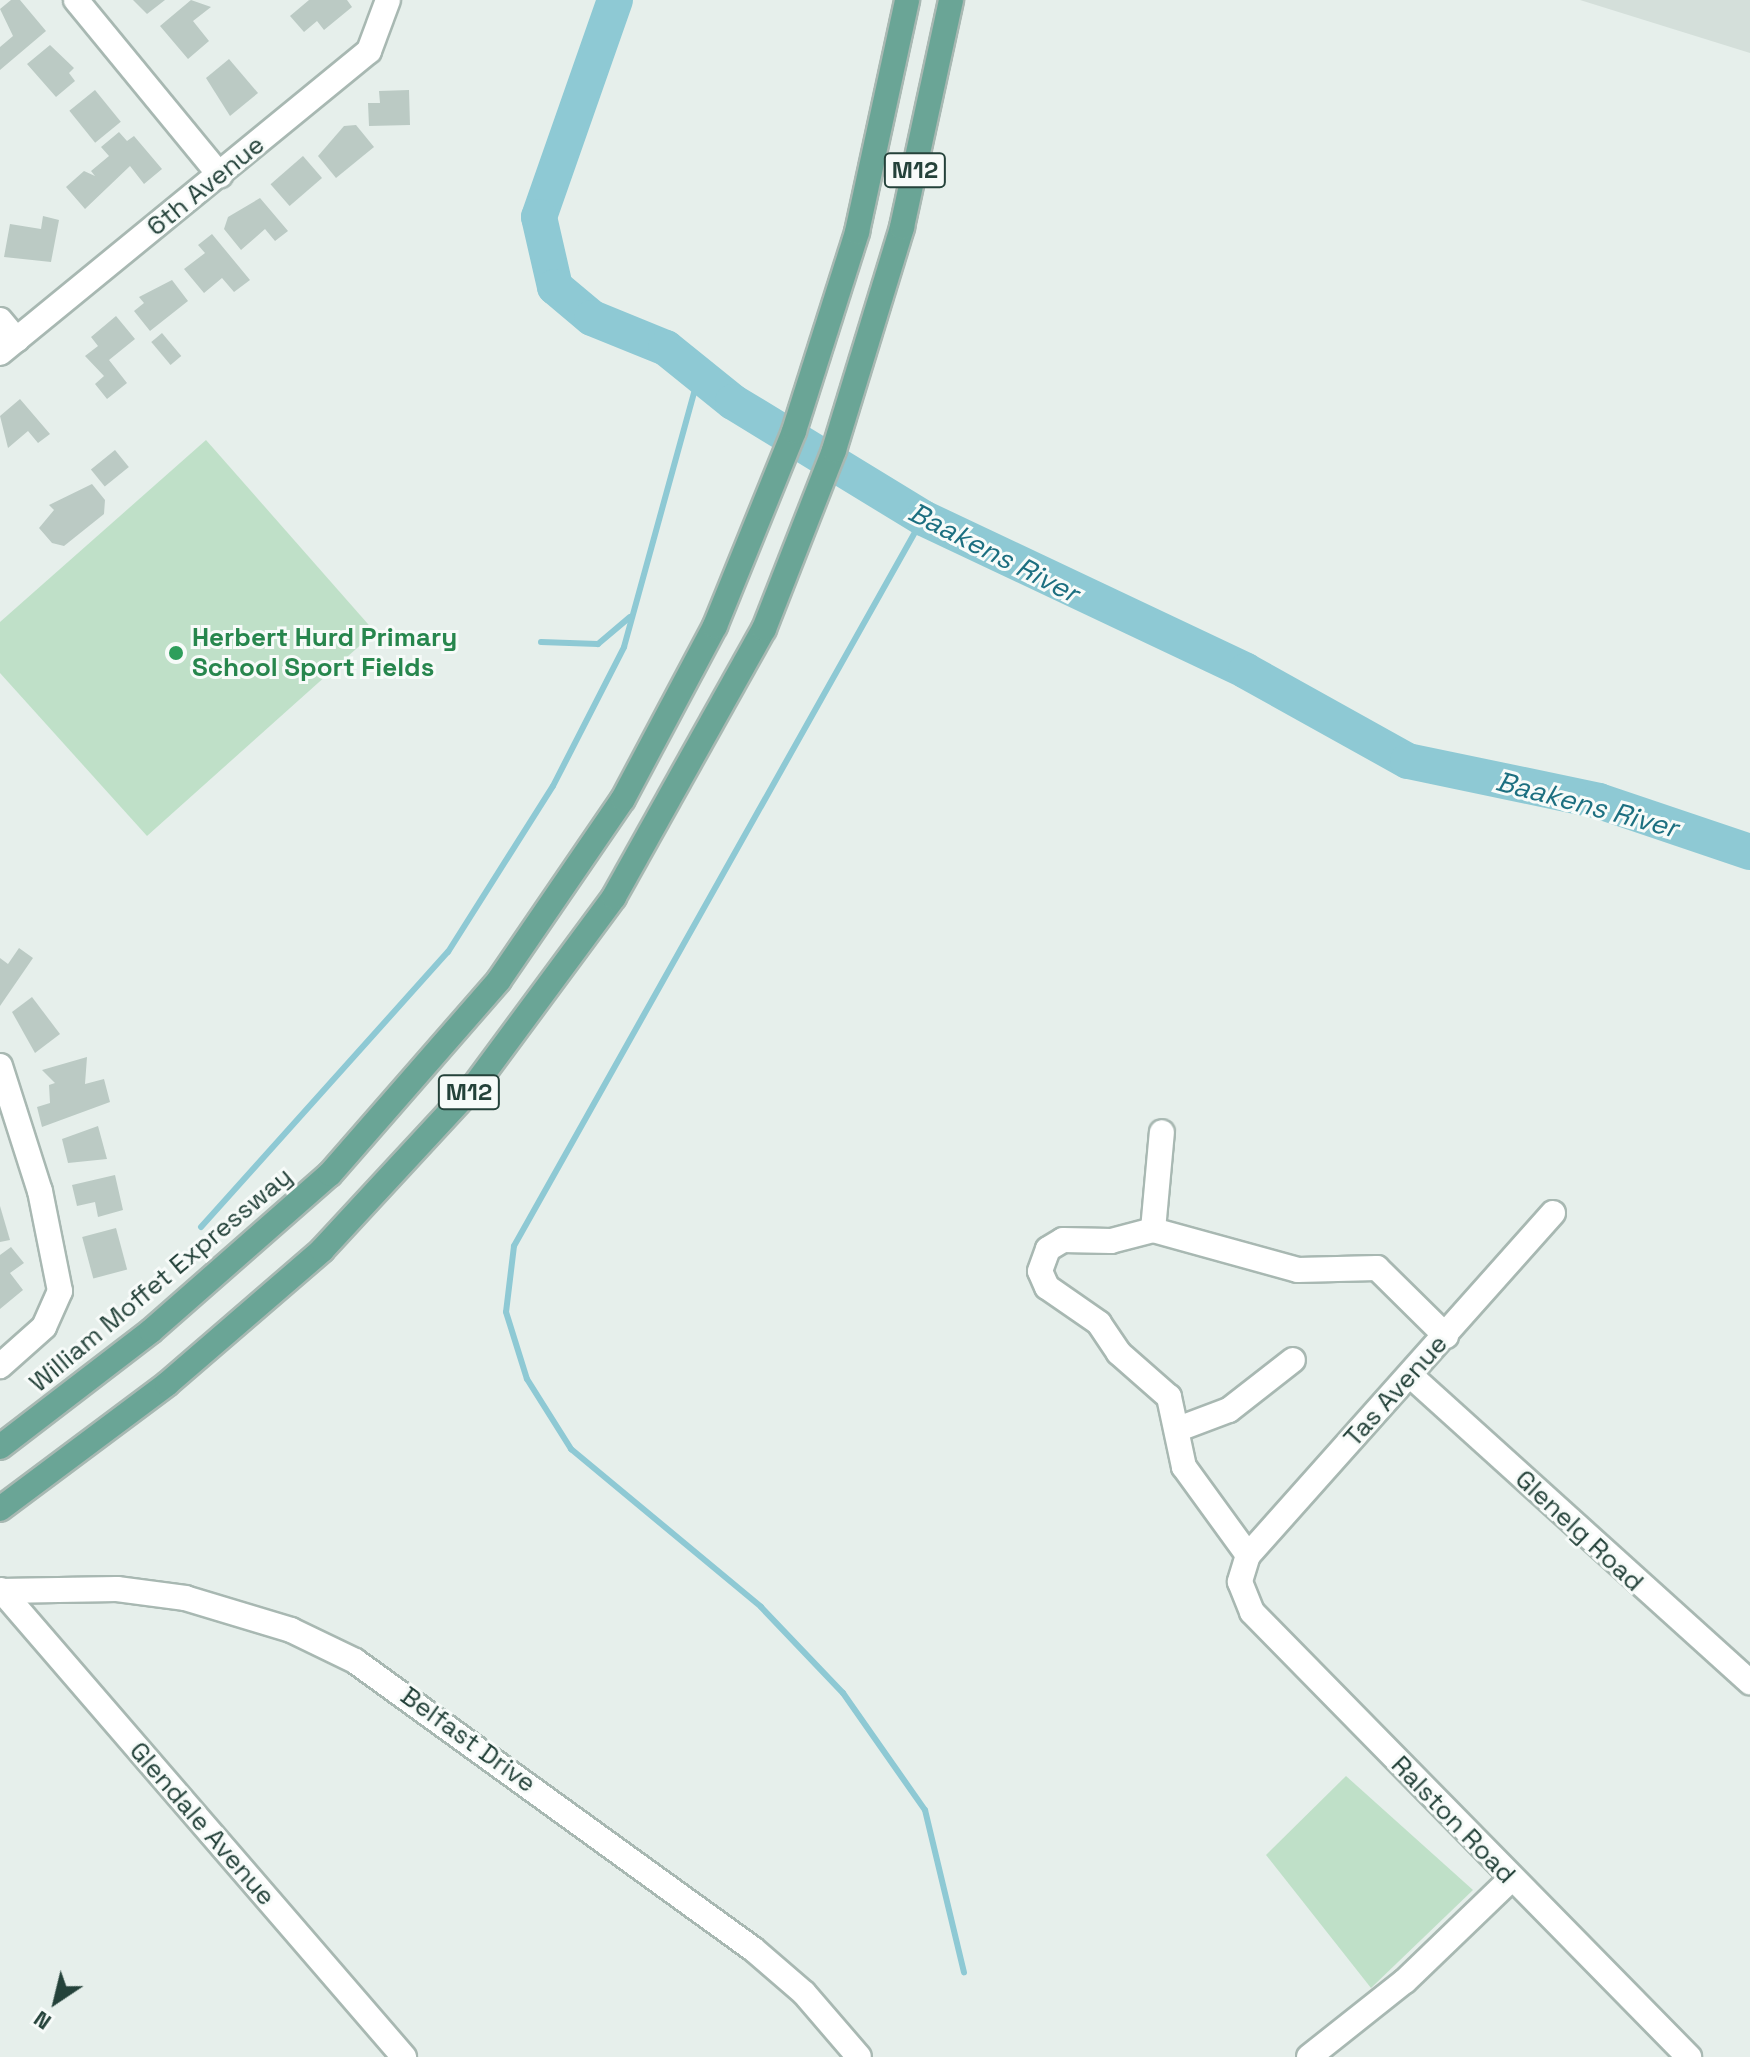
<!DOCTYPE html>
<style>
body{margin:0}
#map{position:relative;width:1750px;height:2057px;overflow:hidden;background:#e6efeb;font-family:"Space Grotesk",sans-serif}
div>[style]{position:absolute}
.built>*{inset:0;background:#d4dfda}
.green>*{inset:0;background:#bfe0c8}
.stream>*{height:6px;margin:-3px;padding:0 3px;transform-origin:3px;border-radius:3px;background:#8ec9d4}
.river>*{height:36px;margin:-18px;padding:0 18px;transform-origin:18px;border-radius:18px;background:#8ec9d4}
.building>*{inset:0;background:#bbcac4;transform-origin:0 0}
.roads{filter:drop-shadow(2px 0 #a8b8b2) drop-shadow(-2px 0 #a8b8b2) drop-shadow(0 2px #a8b8b2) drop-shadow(0 -2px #a8b8b2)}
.minor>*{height:24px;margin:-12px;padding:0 12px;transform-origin:12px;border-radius:12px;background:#fff}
.major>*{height:24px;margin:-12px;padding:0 12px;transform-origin:12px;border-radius:12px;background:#6aa596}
.dots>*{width:22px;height:22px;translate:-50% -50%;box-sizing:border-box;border:4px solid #f7fbf9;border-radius:50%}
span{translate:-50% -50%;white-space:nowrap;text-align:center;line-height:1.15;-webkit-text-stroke:6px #f7fbf9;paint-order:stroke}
.shield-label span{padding:2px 6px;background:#f7fbf9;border:2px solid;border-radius:6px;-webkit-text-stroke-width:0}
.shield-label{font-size:24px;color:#24423a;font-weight:700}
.street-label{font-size:26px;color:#24423a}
.leisure-label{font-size:26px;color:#27864d;font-weight:700}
.left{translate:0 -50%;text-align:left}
.water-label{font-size:28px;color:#1c6f80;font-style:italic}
.north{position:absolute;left:16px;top:1961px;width:80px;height:80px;-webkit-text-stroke:6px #f7fbf9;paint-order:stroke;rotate:215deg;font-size:22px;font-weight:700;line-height:32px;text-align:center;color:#24423a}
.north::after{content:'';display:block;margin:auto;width:28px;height:36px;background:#24423a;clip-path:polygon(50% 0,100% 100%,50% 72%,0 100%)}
</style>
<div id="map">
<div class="built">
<i style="clip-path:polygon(1580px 0,1750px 0,1750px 53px)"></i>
</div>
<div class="green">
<i style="clip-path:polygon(206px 440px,375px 632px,147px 836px,0 673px,0 622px)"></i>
<i style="clip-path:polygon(1346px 1776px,1473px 1890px,1371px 1988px,1266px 1855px)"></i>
</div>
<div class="stream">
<i style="left:923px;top:518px;width:835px;rotate:119.33deg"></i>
<i style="left:514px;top:1246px;width:66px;rotate:96.9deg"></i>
<i style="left:506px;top:1312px;width:70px;rotate:72.6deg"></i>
<i style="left:527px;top:1379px;width:83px;rotate:57.8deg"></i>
<i style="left:571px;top:1449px;width:247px;rotate:39.7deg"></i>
<i style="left:761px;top:1607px;width:119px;rotate:46.4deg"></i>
<i style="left:843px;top:1693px;width:143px;rotate:55deg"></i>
<i style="left:925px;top:1810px;width:167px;rotate:76.5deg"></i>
<i style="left:541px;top:642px;width:57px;rotate:2deg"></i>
<i style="left:598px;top:644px;width:42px;rotate:-40.2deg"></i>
<i style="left:201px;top:1227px;width:370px;rotate:-48.1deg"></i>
<i style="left:448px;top:952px;width:196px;rotate:-57.7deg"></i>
<i style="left:553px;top:786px;width:156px;rotate:-62.9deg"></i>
<i style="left:624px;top:647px;width:286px;rotate:-74.6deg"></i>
</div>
<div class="river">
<i style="left:615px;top:0;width:230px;rotate:109.3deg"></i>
<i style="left:539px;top:217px;width:72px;rotate:77.1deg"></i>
<i style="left:555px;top:287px;width:48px;rotate:40deg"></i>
<i style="left:592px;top:318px;width:80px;rotate:22.1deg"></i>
<i style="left:666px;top:348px;width:86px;rotate:38.9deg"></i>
<i style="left:733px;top:402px;width:223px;rotate:31.4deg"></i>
<i style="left:923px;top:518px;width:357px;rotate:25.3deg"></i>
<i style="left:1246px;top:671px;width:185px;rotate:29.1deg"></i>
<i style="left:1408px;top:761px;width:195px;rotate:11.8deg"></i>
<i style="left:1599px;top:801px;width:159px;rotate:18.7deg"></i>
</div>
<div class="building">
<i style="clip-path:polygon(11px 0,20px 0,46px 31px,0 70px,0 47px,13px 36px,0 9px)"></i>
<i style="clip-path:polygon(133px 0,165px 0,147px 14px)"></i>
<i style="clip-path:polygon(191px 0,211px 7px,193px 21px,209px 41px,188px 59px,160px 26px)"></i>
<i style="clip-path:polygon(309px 0,347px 0,352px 7px,324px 30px,317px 21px,304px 32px,290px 16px)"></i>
<i style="clip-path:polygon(50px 45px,74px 68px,69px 73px,75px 81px,56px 97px,27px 64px)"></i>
<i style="clip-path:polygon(229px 59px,258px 93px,230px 116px,206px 78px)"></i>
<i style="left:95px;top:90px;width:41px;height:33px;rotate:51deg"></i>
<i style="clip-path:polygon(409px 90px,410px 125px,369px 126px,368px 103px,380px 103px,379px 91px)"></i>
<i style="clip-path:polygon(356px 125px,374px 147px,336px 178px,318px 156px,344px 126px)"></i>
<i style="clip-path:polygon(119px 132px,127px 141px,134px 136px,162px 169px,144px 184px,130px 166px,85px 209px,66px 187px,84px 171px,95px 176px,91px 171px,109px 156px,101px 147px)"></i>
<i style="left:303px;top:156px;width:29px;height:43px;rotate:49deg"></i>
<i style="clip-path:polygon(260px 198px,288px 231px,275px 241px,265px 229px,241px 250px,224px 229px,228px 217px)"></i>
<i style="clip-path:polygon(43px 216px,59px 220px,51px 262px,4px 257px,10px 224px,41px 229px)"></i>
<i style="clip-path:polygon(212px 234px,250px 280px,234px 292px,222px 278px,204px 293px,184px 269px,205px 253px,198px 245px)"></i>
<i style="clip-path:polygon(172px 280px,188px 301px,150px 331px,134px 311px,144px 303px,139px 297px)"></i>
<i style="clip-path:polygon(116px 316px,135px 339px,109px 360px,127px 383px,107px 399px,95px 384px,104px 376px,85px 356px,98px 346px,91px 337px)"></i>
<i style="left:162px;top:333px;width:30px;height:14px;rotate:50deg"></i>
<i style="clip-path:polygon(20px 399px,50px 434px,38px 443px,28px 431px,8px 448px,0 416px)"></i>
<i style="left:115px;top:450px;width:22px;height:31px;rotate:51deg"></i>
<i style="clip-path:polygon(92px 484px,105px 500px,104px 514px,64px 546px,52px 543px,39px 528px,54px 510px,49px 505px)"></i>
<i style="clip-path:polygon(19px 948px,33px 958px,0 1006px,0 958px,8px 964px)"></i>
<i style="clip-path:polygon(32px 997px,60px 1034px,35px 1053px,12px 1012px)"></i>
<i style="clip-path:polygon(87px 1057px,85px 1084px,104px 1079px,110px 1102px,42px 1127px,37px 1107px,50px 1103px,49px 1085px,55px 1083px,42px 1070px)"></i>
<i style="clip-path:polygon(98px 1126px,107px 1159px,68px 1163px,62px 1139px)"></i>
<i style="clip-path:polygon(115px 1175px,123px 1210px,98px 1217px,95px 1202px,77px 1206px,72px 1185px)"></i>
<i style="clip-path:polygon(0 1206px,10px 1240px,0 1242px)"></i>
<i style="left:116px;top:1228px;width:43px;height:35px;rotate:75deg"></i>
<i style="clip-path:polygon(11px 1247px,24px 1263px,10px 1273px,23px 1290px,0 1309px,0 1255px)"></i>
</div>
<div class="roads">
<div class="minor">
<i style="left:76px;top:0;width:227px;rotate:50.6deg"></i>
<i style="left:0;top:320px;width:26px;rotate:50deg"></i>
<i style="left:0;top:353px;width:477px;rotate:-39.3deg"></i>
<i style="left:369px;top:51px;width:54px;rotate:-69.6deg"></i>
<i style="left:0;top:1066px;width:131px;rotate:72.3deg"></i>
<i style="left:40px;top:1191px;width:102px;rotate:78.7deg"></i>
<i style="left:60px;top:1291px;width:39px;rotate:114deg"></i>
<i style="left:44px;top:1327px;width:59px;rotate:138.4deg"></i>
<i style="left:1553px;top:1213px;width:458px;rotate:131.7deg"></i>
<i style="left:1248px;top:1555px;width:28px;rotate:107deg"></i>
<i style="left:1240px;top:1582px;width:32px;rotate:68deg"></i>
<i style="left:1252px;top:1612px;width:624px;rotate:45.52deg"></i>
<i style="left:1153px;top:1230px;width:98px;rotate:-84.8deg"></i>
<i style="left:1411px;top:1376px;width:457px;rotate:42.1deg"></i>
<i style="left:1181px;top:1428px;width:51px;rotate:-20.6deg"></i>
<i style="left:1229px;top:1410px;width:81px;rotate:-38deg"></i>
<i style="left:1248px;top:1555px;width:109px;rotate:-126deg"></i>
<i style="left:1184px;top:1467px;width:72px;rotate:-102.1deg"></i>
<i style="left:1169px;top:1397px;width:67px;rotate:-138.7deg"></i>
<i style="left:1119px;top:1353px;width:36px;rotate:-124deg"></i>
<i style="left:1099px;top:1323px;width:63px;rotate:-145.3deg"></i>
<i style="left:1047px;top:1287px;width:17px;rotate:-114deg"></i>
<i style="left:1040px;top:1271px;width:23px;rotate:-70deg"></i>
<i style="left:1048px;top:1249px;width:17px;rotate:-31deg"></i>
<i style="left:1063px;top:1240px;width:48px;rotate:1.2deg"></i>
<i style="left:1111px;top:1241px;width:43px;rotate:-14.7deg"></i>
<i style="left:1153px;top:1230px;width:150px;rotate:15.4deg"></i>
<i style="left:1298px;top:1270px;width:79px;rotate:-1.5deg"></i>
<i style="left:1377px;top:1268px;width:97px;rotate:44.6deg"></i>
<i style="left:1px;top:1590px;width:617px;rotate:49.21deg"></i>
<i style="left:0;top:1591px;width:117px;rotate:-1deg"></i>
<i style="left:117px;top:1589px;width:69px;rotate:7.5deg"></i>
<i style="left:185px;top:1598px;width:111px;rotate:16.8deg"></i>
<i style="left:291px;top:1630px;width:71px;rotate:25.8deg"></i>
<i style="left:355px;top:1661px;width:491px;rotate:35.9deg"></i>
<i style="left:753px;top:1949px;width:67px;rotate:40.8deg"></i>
<i style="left:804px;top:1993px;width:84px;rotate:49.3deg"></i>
<i style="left:1309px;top:2057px;width:122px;rotate:-38.4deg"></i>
<i style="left:1405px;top:1981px;width:146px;rotate:-43.9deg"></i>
</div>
<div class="major">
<i style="left:0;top:1447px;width:190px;rotate:-37.5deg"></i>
<i style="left:151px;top:1331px;width:238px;rotate:-41.3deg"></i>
<i style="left:330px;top:1174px;width:257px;rotate:-48.9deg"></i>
<i style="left:499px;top:980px;width:219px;rotate:-55.6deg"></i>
<i style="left:623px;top:799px;width:196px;rotate:-62deg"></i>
<i style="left:715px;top:626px;width:210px;rotate:-67.9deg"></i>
<i style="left:794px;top:431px;width:209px;rotate:-72.4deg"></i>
<i style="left:857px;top:232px;width:237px;rotate:-77.8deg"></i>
<i style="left:0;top:1509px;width:209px;rotate:-36.8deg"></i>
<i style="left:167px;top:1384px;width:205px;rotate:-40.8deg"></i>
<i style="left:322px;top:1250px;width:225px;rotate:-47.2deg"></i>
<i style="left:475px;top:1085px;width:234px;rotate:-53.5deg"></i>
<i style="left:614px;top:897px;width:307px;rotate:-60.8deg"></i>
<i style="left:764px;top:629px;width:192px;rotate:-68.6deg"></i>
<i style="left:834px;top:450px;width:233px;rotate:-73deg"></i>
<i style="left:902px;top:227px;width:232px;rotate:-77.8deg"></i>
</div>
</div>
<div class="dots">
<i style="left:176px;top:653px;background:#2e9e5b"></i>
</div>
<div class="shield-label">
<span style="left:915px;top:170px">M12</span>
<span style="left:469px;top:1092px">M12</span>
</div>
<div class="street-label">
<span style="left:206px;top:186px;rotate:-39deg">6th Avenue</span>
<span style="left:161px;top:1280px;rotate:-40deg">William Moffet Expressway</span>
<span style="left:1396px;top:1391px;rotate:-48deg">Tas Avenue</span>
<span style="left:1579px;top:1531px;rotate:43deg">Glenelg Road</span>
<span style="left:468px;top:1740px;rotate:36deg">Belfast Drive</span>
<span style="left:1453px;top:1820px;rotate:46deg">Ralston Road</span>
<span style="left:202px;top:1824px;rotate:49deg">Glendale Avenue</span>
</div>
<div class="leisure-label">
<span class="left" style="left:192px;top:653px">Herbert Hurd Primary<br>School Sport Fields</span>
</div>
<div class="water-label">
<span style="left:994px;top:552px;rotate:27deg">Baakens River</span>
<span style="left:1587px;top:804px;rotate:15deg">Baakens River</span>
</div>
<div class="north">N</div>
</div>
